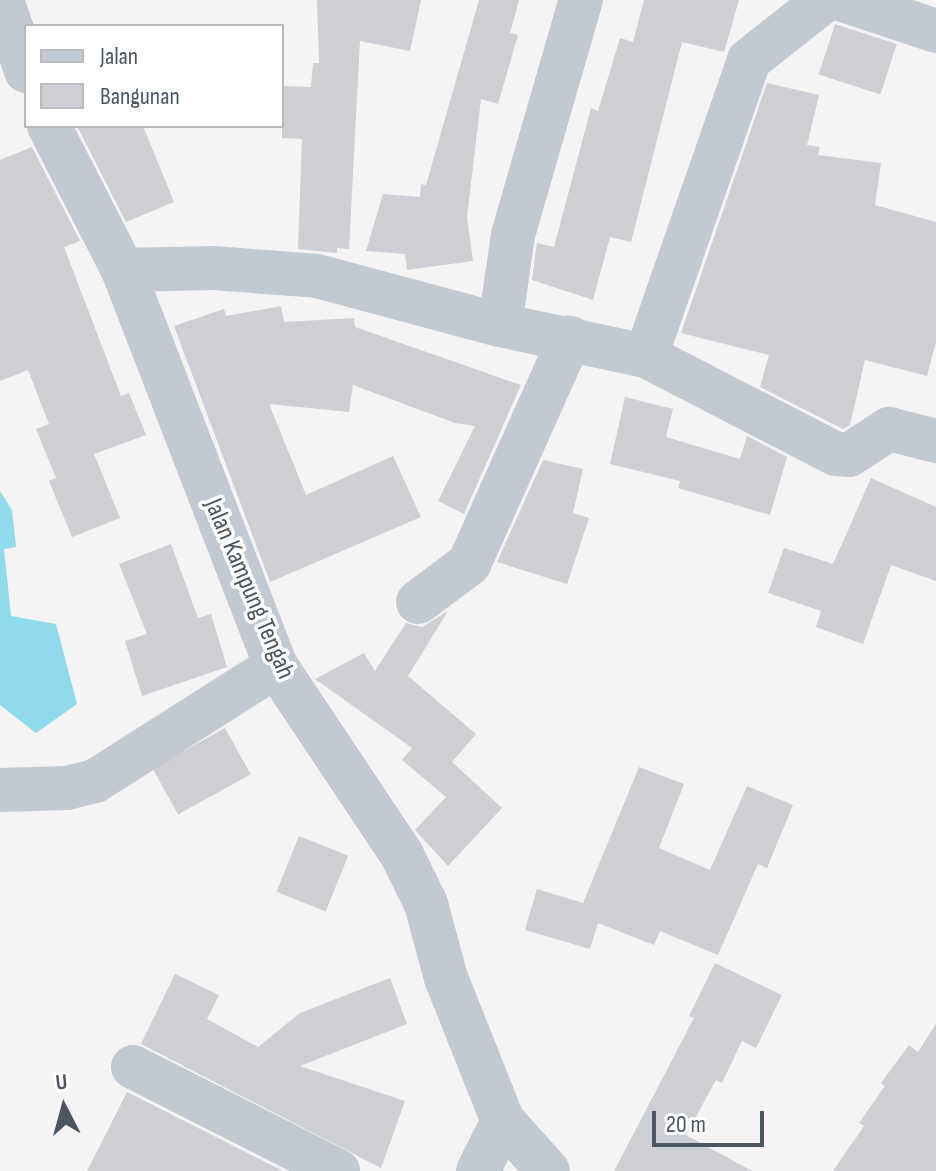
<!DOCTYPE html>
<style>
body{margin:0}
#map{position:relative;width:936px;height:1171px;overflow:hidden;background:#f5f3f3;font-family:"Sofia Sans Condensed",sans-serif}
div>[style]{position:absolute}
.water>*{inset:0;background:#90daee}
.building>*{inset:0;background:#cdcfd5;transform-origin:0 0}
.minor>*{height:44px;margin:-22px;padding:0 22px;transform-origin:22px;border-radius:22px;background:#c1cad2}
span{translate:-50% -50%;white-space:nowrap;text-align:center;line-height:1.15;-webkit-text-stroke:7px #fff;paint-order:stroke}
.street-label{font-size:26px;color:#4a5661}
.legend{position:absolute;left:24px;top:24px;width:260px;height:104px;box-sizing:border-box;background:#fff;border:2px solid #b7bbc0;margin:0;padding:10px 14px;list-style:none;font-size:24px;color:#4a5661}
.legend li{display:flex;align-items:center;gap:16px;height:40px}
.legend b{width:40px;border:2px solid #b7bbc0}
.north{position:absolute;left:24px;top:1067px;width:80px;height:80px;-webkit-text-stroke:6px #fff;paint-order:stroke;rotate:354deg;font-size:22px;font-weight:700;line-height:32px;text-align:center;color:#4a5661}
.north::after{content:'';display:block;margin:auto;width:28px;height:36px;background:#4a5661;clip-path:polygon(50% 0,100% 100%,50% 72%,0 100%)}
.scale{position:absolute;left:652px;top:1111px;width:112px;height:36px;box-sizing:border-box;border:4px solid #4a5661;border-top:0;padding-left:10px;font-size:24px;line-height:28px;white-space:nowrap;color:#4a5661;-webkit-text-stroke:6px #fff;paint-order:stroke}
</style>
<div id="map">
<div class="water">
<i style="clip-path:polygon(0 491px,12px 510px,16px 547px,4px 549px,11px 616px,56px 624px,77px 704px,36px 733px,0 705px)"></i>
</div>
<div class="building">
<i style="clip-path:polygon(317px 0,421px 0,410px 51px,360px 41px,349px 249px,337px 248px,337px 253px,298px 249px,302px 139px,282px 138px,282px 86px,311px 87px,313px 63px,319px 63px)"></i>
<i style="clip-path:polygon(479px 0,519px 0,510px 33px,518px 35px,498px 104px,481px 99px,467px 217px,473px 261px,407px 270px,405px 254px,366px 251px,383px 194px,420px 197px,421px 184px,426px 185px)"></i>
<i style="clip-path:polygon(644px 0,739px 0,724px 52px,682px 42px,631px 242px,610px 237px,593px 300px,532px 280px,537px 243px,554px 247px,591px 108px,598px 111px,620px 38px,633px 42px)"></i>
<i style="left:835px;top:24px;width:65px;height:53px;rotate:18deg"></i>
<i style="clip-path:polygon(767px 83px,819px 95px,807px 145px,820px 147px,818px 155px,881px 163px,875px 205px,936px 222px,936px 342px,927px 376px,865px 360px,850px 425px,843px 429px,760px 387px,769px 355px,681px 333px)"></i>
<i style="clip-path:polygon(143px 126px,174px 202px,126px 222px,78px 128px)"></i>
<i style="clip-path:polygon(32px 147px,80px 241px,64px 247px,121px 396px,129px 393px,146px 435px,94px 454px,120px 518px,72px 537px,49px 481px,56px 478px,36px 429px,49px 424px,28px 370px,0 381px,0 160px)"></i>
<i style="clip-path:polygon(281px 306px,284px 322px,354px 318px,355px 327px,521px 385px,464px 514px,438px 501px,475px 426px,455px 423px,353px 385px,349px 412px,269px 404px,306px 495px,393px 456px,421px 517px,270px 582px,174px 326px,224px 309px,226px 316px)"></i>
<i style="clip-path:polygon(625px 397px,673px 409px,666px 437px,740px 459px,747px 436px,787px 457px,770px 515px,678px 488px,680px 481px,610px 464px)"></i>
<i style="clip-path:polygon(543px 460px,583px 469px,573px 513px,589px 518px,567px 584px,497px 562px)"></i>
<i style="clip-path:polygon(871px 478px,936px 507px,936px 581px,891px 565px,863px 644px,816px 627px,821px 611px,768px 593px,784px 548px,833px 564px)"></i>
<i style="clip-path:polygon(171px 544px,198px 618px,211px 614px,227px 667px,142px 696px,125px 641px,147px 634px,119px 564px)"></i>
<i style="clip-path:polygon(448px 611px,408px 676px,476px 734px,452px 762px,502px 808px,448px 866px,415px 830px,446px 797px,402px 760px,412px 748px,315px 679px,364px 653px,375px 671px,406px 623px,422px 627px)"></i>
<i style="left:225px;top:728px;width:53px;height:83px;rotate:61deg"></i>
<i style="clip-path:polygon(639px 767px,684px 784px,659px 848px,710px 870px,747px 786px,793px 805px,767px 868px,758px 864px,718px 955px,660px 931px,654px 945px,598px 923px,590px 949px,525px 930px,537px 889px,583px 903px)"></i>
<i style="left:299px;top:836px;width:53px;height:60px;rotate:22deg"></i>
<i style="clip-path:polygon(715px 963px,782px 995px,756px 1048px,742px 1041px,722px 1083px,716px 1080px,686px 1135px,752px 1171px,614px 1171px,694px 1018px,689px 1016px)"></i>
<i style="clip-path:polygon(175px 974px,219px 995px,207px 1019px,258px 1047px,300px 1013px,390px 978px,407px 1024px,300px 1066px,405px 1101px,381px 1168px,141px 1044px)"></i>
<i style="clip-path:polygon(936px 1024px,936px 1171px,833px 1171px,864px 1126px,859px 1123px,885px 1086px,881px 1083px,909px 1045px,918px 1052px)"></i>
<i style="clip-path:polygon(127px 1092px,283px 1171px,87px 1171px)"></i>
</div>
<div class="minor">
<i style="left:2px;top:0;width:75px;rotate:71.3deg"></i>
<i style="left:843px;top:0;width:98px;rotate:18.4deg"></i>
<i style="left:49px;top:126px;width:162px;rotate:62.8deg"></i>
<i style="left:123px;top:270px;width:425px;rotate:68.9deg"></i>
<i style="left:276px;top:666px;width:227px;rotate:56.3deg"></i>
<i style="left:402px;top:855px;width:55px;rotate:63.9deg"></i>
<i style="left:426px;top:904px;width:77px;rotate:74.9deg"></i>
<i style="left:446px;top:978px;width:154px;rotate:68.3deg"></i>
<i style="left:503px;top:1121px;width:56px;rotate:116.6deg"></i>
<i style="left:123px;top:270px;width:91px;rotate:-1.3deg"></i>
<i style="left:214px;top:268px;width:103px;rotate:4.4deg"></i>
<i style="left:317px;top:276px;width:189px;rotate:15deg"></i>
<i style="left:500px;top:325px;width:149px;rotate:12deg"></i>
<i style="left:646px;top:356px;width:214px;rotate:27.3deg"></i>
<i style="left:836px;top:454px;width:13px;rotate:4deg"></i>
<i style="left:849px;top:455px;width:48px;rotate:-33deg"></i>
<i style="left:889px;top:429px;width:49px;rotate:14.3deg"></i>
<i style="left:500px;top:325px;width:91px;rotate:-81.8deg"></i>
<i style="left:513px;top:235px;width:245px;rotate:-73.9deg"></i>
<i style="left:646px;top:356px;width:313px;rotate:-70.8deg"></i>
<i style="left:749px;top:60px;width:97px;rotate:-38.3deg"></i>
<i style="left:418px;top:602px;width:64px;rotate:-36.7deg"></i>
<i style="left:469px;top:564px;width:248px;rotate:-65.9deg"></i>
<i style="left:0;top:790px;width:67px;rotate:-1.7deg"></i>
<i style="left:67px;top:788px;width:29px;rotate:-14deg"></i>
<i style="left:95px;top:781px;width:214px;rotate:-32.4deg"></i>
<i style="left:133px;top:1067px;width:230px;rotate:26.9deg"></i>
<i style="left:503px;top:1121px;width:67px;rotate:48deg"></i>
</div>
<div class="street-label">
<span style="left:249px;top:589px;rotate:67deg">Jalan Kampung Tengah</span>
</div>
<ul class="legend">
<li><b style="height:10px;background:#c1cad2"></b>Jalan</li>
<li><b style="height:22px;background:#cdcfd5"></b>Bangunan</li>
</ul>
<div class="north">U</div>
<div class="scale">20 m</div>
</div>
